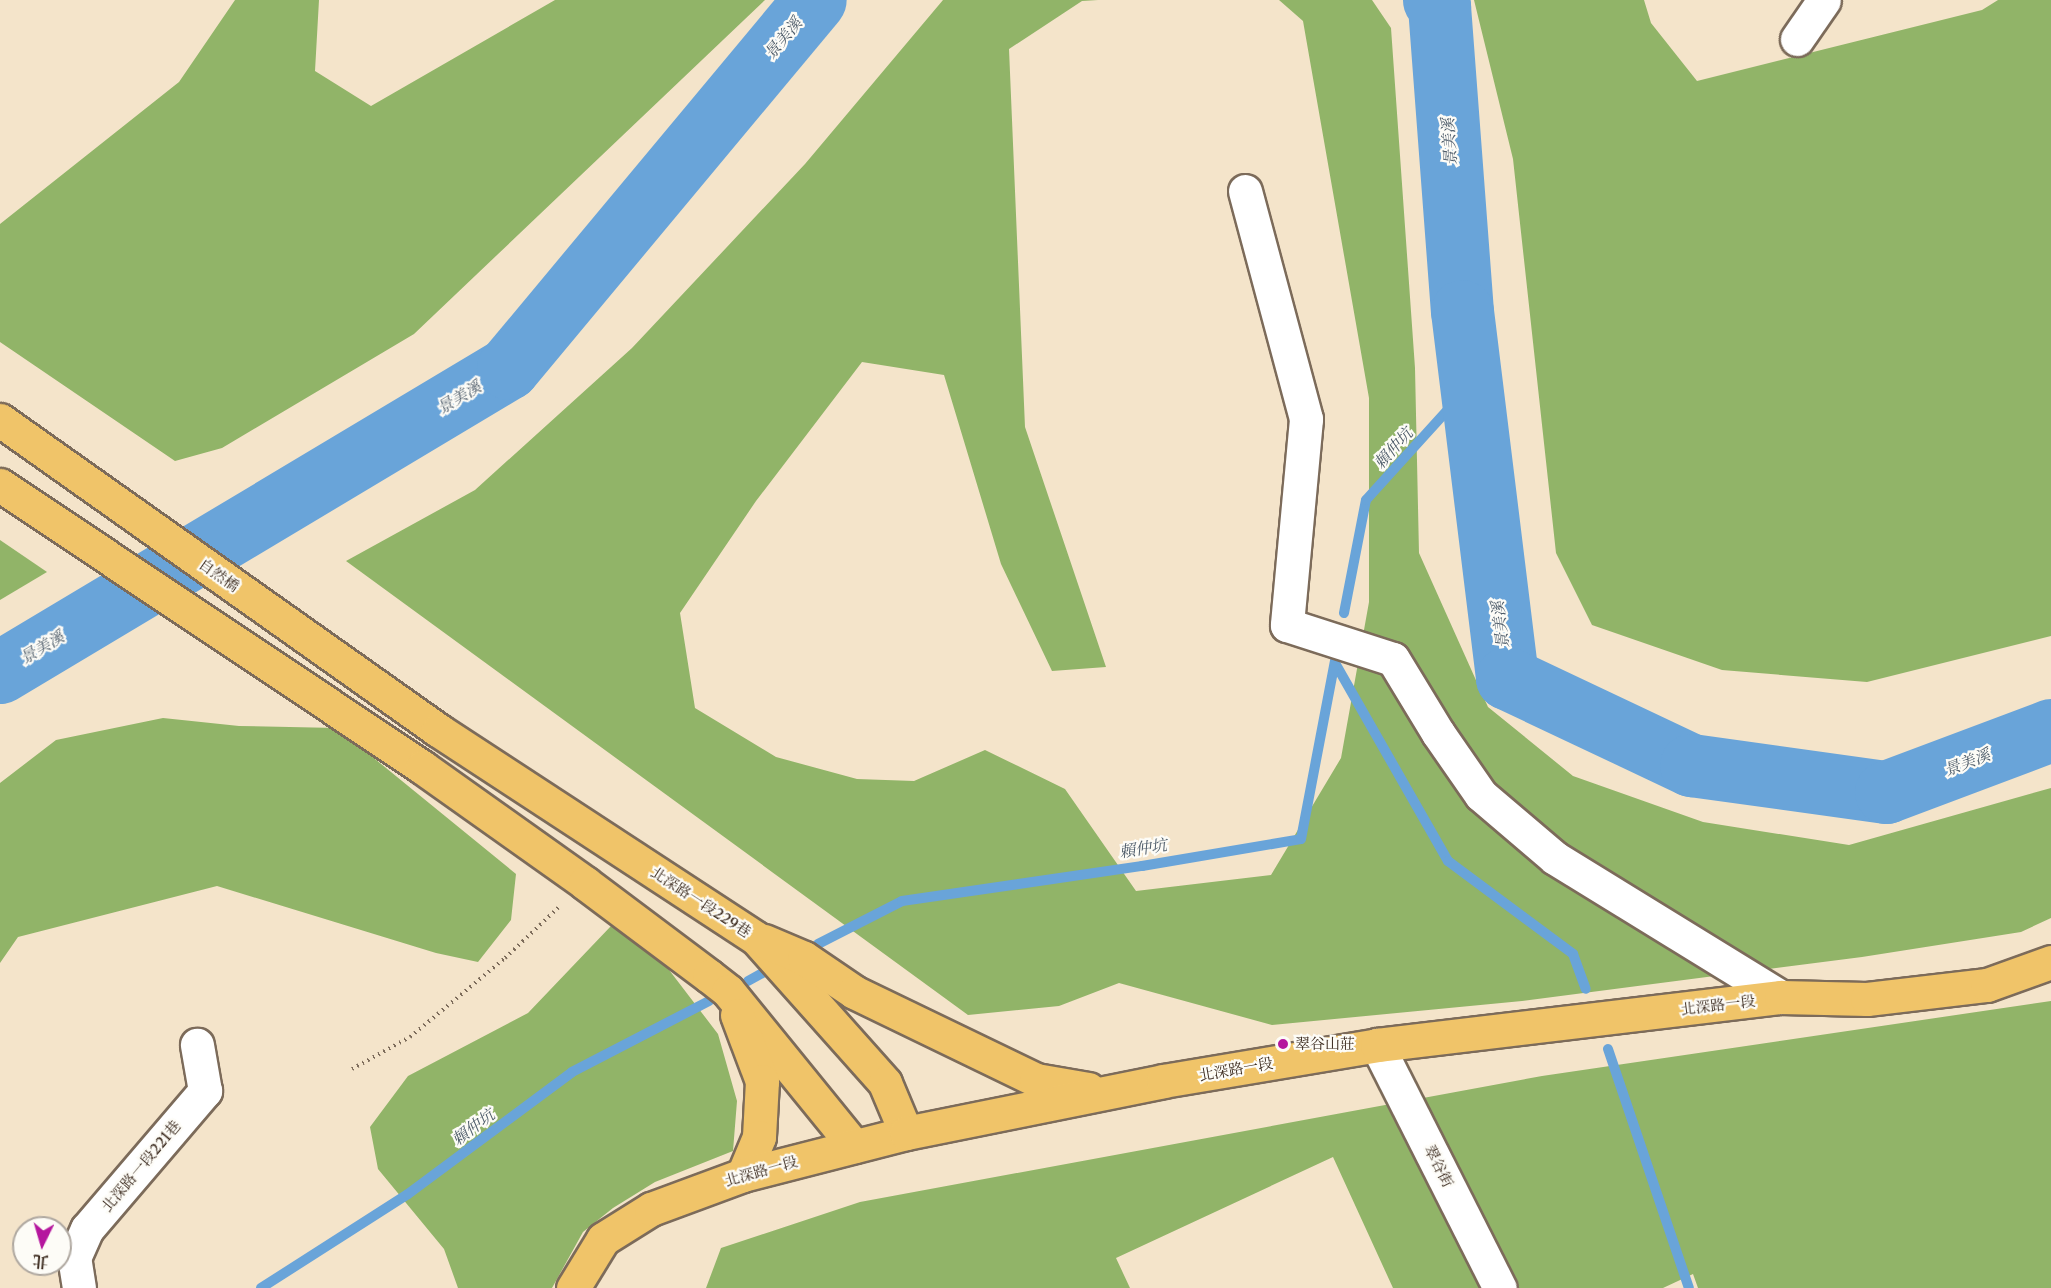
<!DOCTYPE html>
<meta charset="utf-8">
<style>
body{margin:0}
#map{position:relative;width:2051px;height:1288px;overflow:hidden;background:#f4e4ca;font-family:"Libre Caslon Text","Noto Serif TC",serif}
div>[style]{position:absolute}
.forest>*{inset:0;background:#91b468}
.stream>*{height:10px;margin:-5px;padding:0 5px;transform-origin:5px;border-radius:5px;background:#69a4d9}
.river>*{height:63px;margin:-31.5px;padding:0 31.5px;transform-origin:31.5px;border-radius:31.5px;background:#69a4d9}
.path>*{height:4px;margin-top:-2px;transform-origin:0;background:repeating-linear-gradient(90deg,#7c6b5a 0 1.5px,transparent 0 6px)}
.roads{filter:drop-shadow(2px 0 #7c6b5a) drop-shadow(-2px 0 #7c6b5a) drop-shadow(0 2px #7c6b5a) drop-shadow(0 -2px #7c6b5a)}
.minor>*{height:33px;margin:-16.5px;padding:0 16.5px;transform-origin:16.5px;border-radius:16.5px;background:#fff}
.major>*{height:33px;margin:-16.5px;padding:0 16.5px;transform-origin:16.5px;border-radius:16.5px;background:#f0c469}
.dots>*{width:16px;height:16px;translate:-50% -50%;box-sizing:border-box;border:3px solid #fdfcf7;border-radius:50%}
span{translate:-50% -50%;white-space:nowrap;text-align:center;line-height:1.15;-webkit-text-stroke:4.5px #fdfcf7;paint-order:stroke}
.street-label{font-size:15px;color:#3b2a1e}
.poi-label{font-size:15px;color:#3b2a1e}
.left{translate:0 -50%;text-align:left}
.water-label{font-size:16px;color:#4d5b69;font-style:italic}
.north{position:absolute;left:12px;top:1216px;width:60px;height:60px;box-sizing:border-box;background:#fdfcf7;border:2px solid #afa8a0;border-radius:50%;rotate:185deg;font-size:16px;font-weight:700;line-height:24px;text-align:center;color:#3b2a1e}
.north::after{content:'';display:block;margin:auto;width:21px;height:27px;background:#b5179e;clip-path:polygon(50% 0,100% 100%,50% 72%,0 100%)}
</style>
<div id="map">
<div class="forest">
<i style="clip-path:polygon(235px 0,319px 0,315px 71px,371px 106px,555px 0,765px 0,414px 334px,222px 448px,175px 461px,0 342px,0 224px,179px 82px)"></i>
<i style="clip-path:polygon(943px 0,1098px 0,1082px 1px,1009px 49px,1025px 427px,1106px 667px,1052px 671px,1001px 564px,944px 375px,862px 362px,756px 501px,680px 613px,695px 708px,776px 757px,857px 779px,914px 781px,985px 750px,1065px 789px,1136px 891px,1271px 875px,1341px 758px,1369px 602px,1369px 398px,1303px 21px,1279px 0,1372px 0,1391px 28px,1415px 368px,1419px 553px,1488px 707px,1573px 776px,1703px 822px,1849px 845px,2051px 788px,2051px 918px,2021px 932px,1862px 957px,1522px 1001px,1272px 1025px,1119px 983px,1059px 1006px,968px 1015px,346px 561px,475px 490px,632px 348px,805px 164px)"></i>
<i style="clip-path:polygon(1474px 0,1644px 0,1651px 23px,1697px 81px,1982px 10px,1998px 0,2051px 0,2051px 636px,1867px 682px,1722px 670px,1592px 625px,1556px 553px,1513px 159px)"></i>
<i style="clip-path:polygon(0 540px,47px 572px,0 600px)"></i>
<i style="clip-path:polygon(163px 718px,239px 726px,337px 728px,516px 874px,511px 920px,478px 962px,436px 953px,217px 886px,18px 937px,0 963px,0 783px,56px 740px)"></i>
<i style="clip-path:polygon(611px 926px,663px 962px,718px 1034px,737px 1101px,733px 1151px,655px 1182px,613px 1208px,583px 1232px,552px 1288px,458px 1288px,444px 1249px,378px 1169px,370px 1127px,408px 1076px,528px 1013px)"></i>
<i style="clip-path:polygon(2051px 1001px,2051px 1288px,1698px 1288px,1693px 1274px,1663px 1288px,1393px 1288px,1333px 1157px,1116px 1258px,1130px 1288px,706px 1288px,721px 1248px,860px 1202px,1542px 1076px)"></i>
</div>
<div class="stream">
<i style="left:1344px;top:613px;width:115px;rotate:-79deg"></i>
<i style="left:1366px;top:500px;width:156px;rotate:-47.8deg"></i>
<i style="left:1335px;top:663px;width:228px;rotate:60.3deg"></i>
<i style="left:1448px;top:861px;width:156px;rotate:36.6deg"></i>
<i style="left:1573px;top:954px;width:37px;rotate:70deg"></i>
<i style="left:818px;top:944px;width:94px;rotate:-27.1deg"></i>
<i style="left:902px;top:901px;width:243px;rotate:-8.3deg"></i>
<i style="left:1142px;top:866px;width:161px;rotate:-9.6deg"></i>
<i style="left:1301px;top:839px;width:182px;rotate:-79.2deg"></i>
<i style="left:748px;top:981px;width:31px;rotate:-29deg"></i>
<i style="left:1608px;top:1049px;width:252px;rotate:71.3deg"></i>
<i style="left:261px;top:1288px;width:174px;rotate:-32.6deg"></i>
<i style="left:408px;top:1194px;width:204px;rotate:-36.6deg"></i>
<i style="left:572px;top:1072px;width:154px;rotate:-27.4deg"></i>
</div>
<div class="river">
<i style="left:1434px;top:0;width:8px;rotate:50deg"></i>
<i style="left:1439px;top:6px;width:306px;rotate:85.7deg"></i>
<i style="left:1462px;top:311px;width:370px;rotate:83deg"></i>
<i style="left:1507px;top:678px;width:204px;rotate:25.3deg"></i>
<i style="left:1691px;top:765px;width:197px;rotate:7.9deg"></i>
<i style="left:1886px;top:792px;width:176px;rotate:-20.6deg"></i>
<i style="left:0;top:672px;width:592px;rotate:-30.9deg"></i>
<i style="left:508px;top:368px;width:479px;rotate:-50.2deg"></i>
</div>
<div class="path">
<i style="left:352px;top:1069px;width:66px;rotate:-28.9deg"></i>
<i style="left:410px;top:1037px;width:124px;rotate:-39.7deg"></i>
<i style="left:505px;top:958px;width:74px;rotate:-43.4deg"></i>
</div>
<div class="roads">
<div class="minor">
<i style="left:1797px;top:39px;width:47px;rotate:-55.3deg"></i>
<i style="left:1245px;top:191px;width:236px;rotate:75deg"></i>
<i style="left:1306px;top:419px;width:207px;rotate:95.3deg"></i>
<i style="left:1287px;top:625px;width:111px;rotate:17.8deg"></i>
<i style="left:1393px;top:659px;width:87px;rotate:58.7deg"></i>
<i style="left:1438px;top:733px;width:75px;rotate:55.3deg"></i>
<i style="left:1481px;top:795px;width:97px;rotate:40.4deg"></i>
<i style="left:1555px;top:858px;width:265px;rotate:31.6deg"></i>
<i style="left:1377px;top:1045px;width:272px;rotate:63.2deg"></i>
<i style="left:79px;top:1288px;width:30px;rotate:-99deg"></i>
<i style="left:74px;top:1258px;width:32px;rotate:-66deg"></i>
<i style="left:87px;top:1229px;width:182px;rotate:-49.5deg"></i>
<i style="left:205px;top:1091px;width:47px;rotate:-99.9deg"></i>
</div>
<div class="major">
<i style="left:0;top:420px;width:537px;rotate:35.29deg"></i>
<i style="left:438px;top:730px;width:380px;rotate:33.2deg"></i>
<i style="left:756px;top:938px;width:194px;rotate:48.3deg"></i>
<i style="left:885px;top:1083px;width:54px;rotate:67.2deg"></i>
<i style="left:0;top:485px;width:508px;rotate:33.75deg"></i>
<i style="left:422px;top:767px;width:200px;rotate:35.4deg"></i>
<i style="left:585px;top:883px;width:155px;rotate:36.9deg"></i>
<i style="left:709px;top:976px;width:24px;rotate:38deg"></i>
<i style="left:728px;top:991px;width:200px;rotate:50.9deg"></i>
<i style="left:764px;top:941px;width:43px;rotate:23deg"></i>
<i style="left:804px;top:958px;width:60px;rotate:34.2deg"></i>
<i style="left:854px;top:992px;width:202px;rotate:25.8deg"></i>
<i style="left:1036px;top:1080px;width:53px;rotate:9.8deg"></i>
<i style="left:737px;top:1015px;width:71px;rotate:69.3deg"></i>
<i style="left:762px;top:1081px;width:56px;rotate:93.1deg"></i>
<i style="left:759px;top:1137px;width:41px;rotate:112.8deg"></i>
<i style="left:573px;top:1288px;width:57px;rotate:-58.5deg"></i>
<i style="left:603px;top:1239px;width:57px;rotate:-32deg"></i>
<i style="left:651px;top:1209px;width:98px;rotate:-20.3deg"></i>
<i style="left:743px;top:1175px;width:168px;rotate:-14.4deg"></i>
<i style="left:906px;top:1133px;width:262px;rotate:-11.4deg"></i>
<i style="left:1163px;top:1081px;width:217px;rotate:-9.5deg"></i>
<i style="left:1377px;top:1045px;width:407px;rotate:-6.8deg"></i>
<i style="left:1781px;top:997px;width:86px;rotate:1.3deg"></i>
<i style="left:1867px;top:999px;width:121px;rotate:-6.7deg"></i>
<i style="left:1987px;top:985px;width:68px;rotate:-19.8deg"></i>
</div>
</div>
<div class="dots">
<i style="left:1283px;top:1044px;background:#b5179e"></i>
</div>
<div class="street-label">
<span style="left:219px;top:575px;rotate:35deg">自然橋</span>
<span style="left:701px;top:902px;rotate:33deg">北深路一段229巷</span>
<span style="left:1718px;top:1005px;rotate:-7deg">北深路一段</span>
<span style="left:1236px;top:1069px;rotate:-10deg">北深路一段</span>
<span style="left:141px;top:1166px;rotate:-50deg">北深路一段221巷</span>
<span style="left:1439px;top:1166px;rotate:63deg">翠谷街</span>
<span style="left:761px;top:1171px;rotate:-16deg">北深路一段</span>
</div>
<div class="poi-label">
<span class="left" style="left:1295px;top:1044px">翠谷山莊</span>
</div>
<div class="water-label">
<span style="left:783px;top:38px;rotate:-50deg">景美溪</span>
<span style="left:1449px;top:142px;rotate:-94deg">景美溪</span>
<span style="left:459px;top:397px;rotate:-31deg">景美溪</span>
<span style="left:1393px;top:448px;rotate:-48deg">賴仲坑</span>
<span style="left:1500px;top:625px;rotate:-97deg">景美溪</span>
<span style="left:42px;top:647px;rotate:-31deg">景美溪</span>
<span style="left:1967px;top:762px;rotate:-21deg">景美溪</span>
<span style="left:1143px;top:848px;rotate:-9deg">賴仲坑</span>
<span style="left:473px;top:1127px;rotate:-37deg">賴仲坑</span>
</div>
<div class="north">北</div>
</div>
